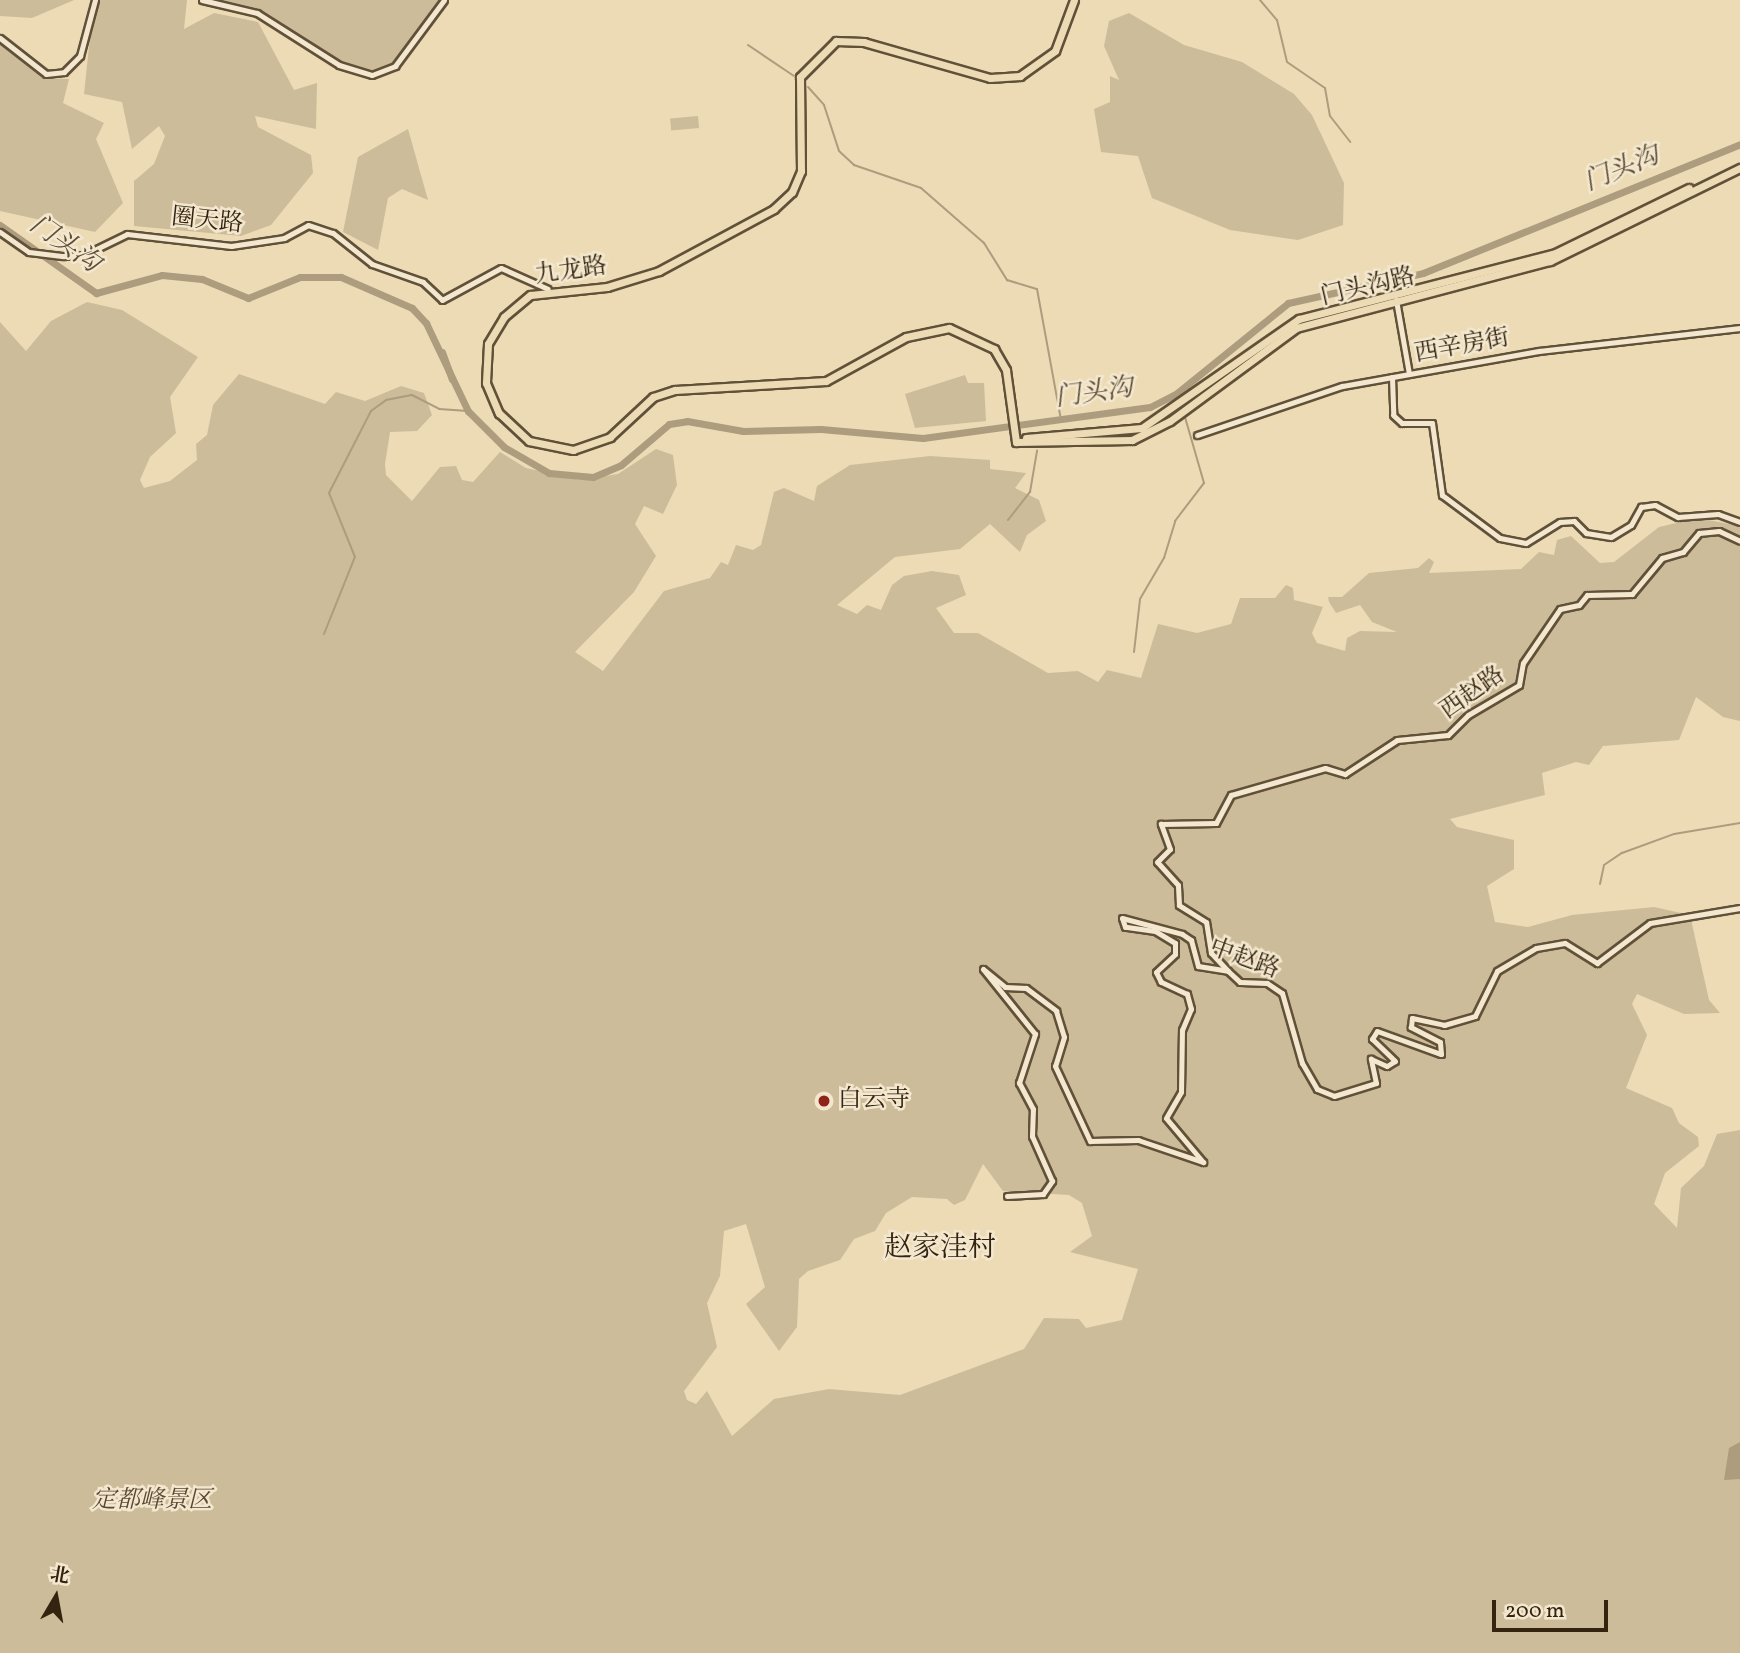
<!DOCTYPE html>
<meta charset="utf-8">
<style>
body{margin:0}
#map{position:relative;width:1740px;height:1653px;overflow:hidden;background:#ecdbb5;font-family:Vollkorn,"Noto Serif SC",serif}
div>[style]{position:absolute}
.green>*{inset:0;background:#cdbc99;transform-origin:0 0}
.water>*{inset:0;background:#ad9c7d}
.stream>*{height:2px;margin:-1px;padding:0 1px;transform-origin:1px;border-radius:1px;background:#ad9c7d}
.river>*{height:7px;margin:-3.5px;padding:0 3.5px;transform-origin:3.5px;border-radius:3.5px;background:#ad9c7d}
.roads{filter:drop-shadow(2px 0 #615138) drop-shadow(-2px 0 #615138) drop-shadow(0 2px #615138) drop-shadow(0 -2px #615138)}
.minor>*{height:5px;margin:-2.5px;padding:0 2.5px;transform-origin:2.5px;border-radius:2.5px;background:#f3e8cf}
.major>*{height:7px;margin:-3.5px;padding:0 3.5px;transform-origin:3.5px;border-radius:3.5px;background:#ecdbb5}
.dots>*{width:19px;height:19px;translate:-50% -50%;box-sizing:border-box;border:4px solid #f3e8cf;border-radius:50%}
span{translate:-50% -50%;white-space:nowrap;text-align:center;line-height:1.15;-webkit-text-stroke:5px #f3e8cf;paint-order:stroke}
.street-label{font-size:24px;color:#33230f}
.poi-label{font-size:24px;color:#33230f}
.left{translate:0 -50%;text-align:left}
.park-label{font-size:24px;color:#5a4932;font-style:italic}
.water-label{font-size:26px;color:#5e4d36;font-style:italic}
.quarter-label{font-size:28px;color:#33230f}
.north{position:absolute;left:21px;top:1562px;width:70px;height:70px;-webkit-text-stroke:5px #f3e8cf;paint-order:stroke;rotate:10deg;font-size:19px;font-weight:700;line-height:28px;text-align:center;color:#33230f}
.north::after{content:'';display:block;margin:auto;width:24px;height:32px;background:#33230f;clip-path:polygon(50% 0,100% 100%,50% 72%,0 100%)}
.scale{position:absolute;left:1492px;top:1600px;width:116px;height:32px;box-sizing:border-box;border:4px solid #33230f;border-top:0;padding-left:9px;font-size:21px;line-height:24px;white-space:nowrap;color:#33230f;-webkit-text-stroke:5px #f3e8cf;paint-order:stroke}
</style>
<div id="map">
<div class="green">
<i style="clip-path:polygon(0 0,74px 0,32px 18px,0 16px)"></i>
<i style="clip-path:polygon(100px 0,187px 0,184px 29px,214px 13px,258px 22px,294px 90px,317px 83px,316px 129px,255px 116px,258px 127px,311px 155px,313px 173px,271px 225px,241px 236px,134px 226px,134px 181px,154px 164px,165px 136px,159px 126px,132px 149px,122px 102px,84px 94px,92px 18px)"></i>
<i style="clip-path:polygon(216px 0,443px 0,399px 61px,378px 76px,347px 68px,266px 13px)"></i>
<i style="clip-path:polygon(1129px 13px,1184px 45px,1242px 62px,1294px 94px,1312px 115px,1344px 183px,1343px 225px,1298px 240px,1230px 230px,1152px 198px,1138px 156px,1101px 152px,1094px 109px,1110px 102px,1110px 76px,1119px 80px,1104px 46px,1109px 21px)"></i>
<i style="clip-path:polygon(0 44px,42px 78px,69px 79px,63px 103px,104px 123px,96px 139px,123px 203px,95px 232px,0 211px)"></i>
<i style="left:698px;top:116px;width:12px;height:28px;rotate:85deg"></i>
<i style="clip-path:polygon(408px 129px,428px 200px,402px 189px,388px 198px,378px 250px,343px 232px,358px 157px)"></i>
<i style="clip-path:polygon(evenodd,87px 302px,122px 310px,198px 357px,170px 397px,176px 433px,150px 457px,140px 480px,144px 488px,170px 481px,197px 460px,196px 444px,207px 435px,213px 405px,239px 374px,325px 404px,336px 392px,365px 401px,401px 386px,424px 393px,432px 415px,417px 431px,390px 432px,385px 464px,386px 475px,412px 501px,440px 467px,456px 466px,462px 480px,473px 482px,500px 452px,526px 468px,580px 480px,618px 474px,656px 449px,673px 455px,677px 485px,663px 514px,644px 506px,635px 524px,656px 556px,634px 592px,575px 652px,603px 671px,664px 591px,710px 578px,721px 562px,728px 565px,736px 545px,753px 550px,761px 545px,774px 492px,784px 488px,814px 501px,817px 486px,850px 465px,930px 456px,990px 460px,990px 469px,1026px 473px,1015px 488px,1039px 500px,1046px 521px,1027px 535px,1020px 552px,990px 524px,960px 549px,895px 557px,837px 605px,857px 614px,867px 605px,881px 610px,892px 585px,904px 576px,932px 571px,959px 575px,966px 595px,936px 608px,954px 633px,978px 633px,1048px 673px,1078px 671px,1098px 682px,1107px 670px,1141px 678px,1158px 624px,1197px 633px,1231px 624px,1240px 598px,1275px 598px,1286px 585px,1293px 588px,1294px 600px,1323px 607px,1312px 633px,1317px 643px,1345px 651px,1347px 638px,1360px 631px,1397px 632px,1372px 622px,1360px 605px,1336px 613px,1329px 602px,1328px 597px,1342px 597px,1369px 573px,1418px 568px,1429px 558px,1434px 562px,1429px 573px,1521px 569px,1539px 552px,1554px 555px,1557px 540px,1571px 536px,1600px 563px,1614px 562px,1659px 527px,1698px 518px,1740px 526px,1740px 721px,1723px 717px,1696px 697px,1679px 740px,1603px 746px,1589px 765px,1576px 762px,1542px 773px,1545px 795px,1450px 819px,1457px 827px,1514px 840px,1514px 869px,1487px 886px,1495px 922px,1528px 927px,1572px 915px,1654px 907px,1690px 915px,1709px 1000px,1720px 1013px,1684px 1014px,1637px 994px,1632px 1004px,1647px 1035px,1626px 1088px,1672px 1108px,1679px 1123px,1698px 1137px,1699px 1146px,1665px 1173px,1654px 1204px,1677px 1228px,1681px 1188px,1704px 1166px,1717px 1134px,1740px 1130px,1740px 1653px,0 1653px,0 322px,26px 351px,51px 321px,87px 302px,983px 1164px,1003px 1191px,1069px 1195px,1082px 1203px,1092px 1236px,1070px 1252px,1138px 1269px,1122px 1320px,1086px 1328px,1079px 1319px,1044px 1318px,1024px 1349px,900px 1395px,829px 1389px,774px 1399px,732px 1436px,707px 1391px,696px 1404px,687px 1400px,684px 1391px,717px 1347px,707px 1303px,720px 1276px,724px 1231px,746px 1224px,765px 1287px,746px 1304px,779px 1351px,797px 1327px,799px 1279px,808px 1271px,840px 1260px,854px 1239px,875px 1231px,886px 1213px,912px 1197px,947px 1199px,954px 1205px,965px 1200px,983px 1164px)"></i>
<i style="clip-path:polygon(965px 375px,968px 383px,984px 383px,986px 421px,915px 428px,905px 394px)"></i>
</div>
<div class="water">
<i style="clip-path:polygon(1740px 1442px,1740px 1479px,1724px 1480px,1729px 1448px)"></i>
</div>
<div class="stream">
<i style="left:1260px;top:0;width:26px;rotate:50deg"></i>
<i style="left:1277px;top:20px;width:43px;rotate:76.6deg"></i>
<i style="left:1287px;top:62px;width:46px;rotate:34.4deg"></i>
<i style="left:1325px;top:88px;width:28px;rotate:80deg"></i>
<i style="left:1330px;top:116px;width:33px;rotate:52deg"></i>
<i style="left:748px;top:45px;width:55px;rotate:34deg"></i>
<i style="left:808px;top:87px;width:24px;rotate:48deg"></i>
<i style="left:824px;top:105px;width:48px;rotate:71.9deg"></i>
<i style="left:839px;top:151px;width:21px;rotate:43deg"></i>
<i style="left:854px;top:165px;width:71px;rotate:18.9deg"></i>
<i style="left:921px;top:188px;width:84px;rotate:41.1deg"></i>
<i style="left:984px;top:243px;width:44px;rotate:58.1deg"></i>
<i style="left:1007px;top:280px;width:31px;rotate:17deg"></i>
<i style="left:1037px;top:289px;width:133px;rotate:79.6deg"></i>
<i style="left:1008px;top:520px;width:36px;rotate:-52deg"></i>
<i style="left:1030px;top:492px;width:42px;rotate:-80.3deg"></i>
<i style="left:324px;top:634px;width:83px;rotate:-68.1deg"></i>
<i style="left:355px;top:557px;width:69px;rotate:-112.1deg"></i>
<i style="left:329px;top:493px;width:92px;rotate:-62.9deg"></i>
<i style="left:371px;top:411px;width:19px;rotate:-36deg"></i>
<i style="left:386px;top:400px;width:26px;rotate:-11deg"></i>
<i style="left:412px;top:395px;width:30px;rotate:27deg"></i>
<i style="left:439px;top:409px;width:29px;rotate:4deg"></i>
<i style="left:1134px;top:652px;width:53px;rotate:-83.5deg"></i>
<i style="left:1140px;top:599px;width:48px;rotate:-59.7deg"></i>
<i style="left:1164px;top:558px;width:39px;rotate:-73deg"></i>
<i style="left:1175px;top:521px;width:48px;rotate:-52.7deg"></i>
<i style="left:1204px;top:483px;width:69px;rotate:-106.1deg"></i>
<i style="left:1600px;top:884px;width:19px;rotate:-78deg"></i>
<i style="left:1604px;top:865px;width:22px;rotate:-34deg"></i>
<i style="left:1622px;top:853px;width:55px;rotate:-20.1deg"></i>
<i style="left:1674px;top:834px;width:67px;rotate:-9.5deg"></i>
</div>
<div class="river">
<i style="left:0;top:225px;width:118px;rotate:35.3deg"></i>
<i style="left:96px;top:293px;width:68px;rotate:-15.3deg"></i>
<i style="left:162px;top:275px;width:40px;rotate:5.7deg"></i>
<i style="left:202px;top:279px;width:50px;rotate:22.4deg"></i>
<i style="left:248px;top:298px;width:56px;rotate:-22deg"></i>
<i style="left:300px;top:277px;width:41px"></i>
<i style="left:341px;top:277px;width:77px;rotate:23.6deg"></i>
<i style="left:412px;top:308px;width:21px;rotate:47deg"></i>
<i style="left:426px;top:323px;width:98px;rotate:64.5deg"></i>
<i style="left:468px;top:411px;width:51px;rotate:45deg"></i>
<i style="left:504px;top:447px;width:52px;rotate:30deg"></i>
<i style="left:549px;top:473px;width:44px;rotate:5.2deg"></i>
<i style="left:593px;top:477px;width:30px;rotate:-23deg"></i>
<i style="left:621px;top:465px;width:63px;rotate:-40.5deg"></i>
<i style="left:669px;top:424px;width:18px;rotate:-9deg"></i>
<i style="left:687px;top:421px;width:57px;rotate:10.1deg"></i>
<i style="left:743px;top:431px;width:78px;rotate:-1.5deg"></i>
<i style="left:821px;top:429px;width:102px;rotate:5deg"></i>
<i style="left:923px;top:438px;width:229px;rotate:-7.8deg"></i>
<i style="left:1150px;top:407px;width:30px;rotate:-27deg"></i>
<i style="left:1177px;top:393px;width:143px;rotate:-39deg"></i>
<i style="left:1288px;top:303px;width:138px;rotate:-12.5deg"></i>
<i style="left:1423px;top:273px;width:342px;rotate:-22.1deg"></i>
<i style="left:442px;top:352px;width:29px;rotate:70deg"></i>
</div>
<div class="roads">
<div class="minor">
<i style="left:202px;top:0;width:57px;rotate:13.3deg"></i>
<i style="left:257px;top:13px;width:97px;rotate:32.4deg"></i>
<i style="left:339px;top:65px;width:34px;rotate:17deg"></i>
<i style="left:372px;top:75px;width:25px;rotate:-21deg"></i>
<i style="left:395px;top:66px;width:82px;rotate:-53.4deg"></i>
<i style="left:0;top:38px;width:58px;rotate:38deg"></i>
<i style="left:46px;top:74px;width:18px;rotate:-6deg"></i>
<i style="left:64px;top:72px;width:23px;rotate:-45deg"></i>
<i style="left:80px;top:56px;width:58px;rotate:-75deg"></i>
<i style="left:0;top:232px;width:35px;rotate:35deg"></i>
<i style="left:29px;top:252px;width:35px;rotate:7deg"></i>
<i style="left:64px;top:256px;width:20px;rotate:-3deg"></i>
<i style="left:84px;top:255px;width:48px;rotate:-26deg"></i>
<i style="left:127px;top:234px;width:105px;rotate:6.6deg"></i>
<i style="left:231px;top:246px;width:54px;rotate:-8.6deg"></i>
<i style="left:284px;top:238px;width:27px;rotate:-28deg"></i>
<i style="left:308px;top:225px;width:26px;rotate:18deg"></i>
<i style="left:333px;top:233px;width:50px;rotate:38.5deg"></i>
<i style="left:372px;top:264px;width:54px;rotate:19.4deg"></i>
<i style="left:423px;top:282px;width:26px;rotate:43deg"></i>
<i style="left:442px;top:300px;width:67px;rotate:-28.5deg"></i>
<i style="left:501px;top:268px;width:51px;rotate:24.1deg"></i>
<i style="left:1396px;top:300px;width:75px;rotate:80deg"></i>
<i style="left:1392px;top:377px;width:38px;rotate:88deg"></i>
<i style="left:1393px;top:415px;width:12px;rotate:42deg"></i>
<i style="left:1402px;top:423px;width:30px"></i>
<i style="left:1432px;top:423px;width:73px;rotate:82.1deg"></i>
<i style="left:1442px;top:495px;width:72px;rotate:36.6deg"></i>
<i style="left:1500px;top:538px;width:26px;rotate:11deg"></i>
<i style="left:1526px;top:543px;width:40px;rotate:-32deg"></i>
<i style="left:1560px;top:522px;width:14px;rotate:-4deg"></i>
<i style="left:1574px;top:521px;width:17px;rotate:45deg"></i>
<i style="left:1586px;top:533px;width:25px;rotate:9deg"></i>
<i style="left:1611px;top:537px;width:23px;rotate:-31deg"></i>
<i style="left:1631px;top:525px;width:21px;rotate:-61deg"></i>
<i style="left:1641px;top:507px;width:14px;rotate:-8deg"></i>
<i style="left:1655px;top:505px;width:26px;rotate:28deg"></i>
<i style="left:1678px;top:517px;width:40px;rotate:-4.3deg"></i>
<i style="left:1718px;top:514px;width:23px;rotate:20deg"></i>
<i style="left:1197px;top:435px;width:153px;rotate:-18.7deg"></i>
<i style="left:1342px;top:386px;width:200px;rotate:-10.1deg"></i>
<i style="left:1539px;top:351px;width:202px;rotate:-6.5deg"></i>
<i style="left:1228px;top:971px;width:25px;rotate:-133deg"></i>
<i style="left:1211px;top:953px;width:31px;rotate:-99deg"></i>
<i style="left:1206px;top:922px;width:32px;rotate:-148deg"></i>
<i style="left:1179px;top:905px;width:20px;rotate:-93deg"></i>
<i style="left:1178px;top:885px;width:31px;rotate:-132deg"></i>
<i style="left:1157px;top:862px;width:18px;rotate:-45deg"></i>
<i style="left:1170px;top:849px;width:27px;rotate:-110deg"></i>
<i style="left:1161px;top:824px;width:55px;rotate:-1deg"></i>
<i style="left:1216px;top:823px;width:32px;rotate:-62deg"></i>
<i style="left:1231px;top:795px;width:98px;rotate:-16deg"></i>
<i style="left:1325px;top:768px;width:21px;rotate:17deg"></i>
<i style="left:1345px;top:774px;width:62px;rotate:-33.2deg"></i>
<i style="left:1397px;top:740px;width:51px;rotate:-5.6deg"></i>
<i style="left:1448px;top:735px;width:28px;rotate:-45deg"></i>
<i style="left:1468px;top:715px;width:59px;rotate:-30.5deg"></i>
<i style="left:1519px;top:685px;width:22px;rotate:-80deg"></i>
<i style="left:1523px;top:663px;width:65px;rotate:-55.6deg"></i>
<i style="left:1560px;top:609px;width:19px;rotate:-12deg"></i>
<i style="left:1579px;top:605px;width:13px;rotate:-51deg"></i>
<i style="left:1587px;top:595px;width:45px;rotate:-1.3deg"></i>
<i style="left:1632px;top:594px;width:47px;rotate:-50.2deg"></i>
<i style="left:1662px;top:558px;width:22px;rotate:-16deg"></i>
<i style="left:1683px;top:552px;width:25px;rotate:-50deg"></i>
<i style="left:1699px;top:533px;width:20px;rotate:-6deg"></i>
<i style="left:1719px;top:531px;width:23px;rotate:25deg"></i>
<i style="left:1007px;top:1196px;width:36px;rotate:-3deg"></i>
<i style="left:1043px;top:1194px;width:16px;rotate:-55deg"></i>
<i style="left:1052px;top:1181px;width:49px;rotate:-114deg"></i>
<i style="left:1032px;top:1136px;width:27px;rotate:-88deg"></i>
<i style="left:1033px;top:1109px;width:30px;rotate:-118deg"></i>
<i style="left:1019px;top:1083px;width:52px;rotate:-71.9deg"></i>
<i style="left:1035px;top:1034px;width:83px;rotate:-128.7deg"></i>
<i style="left:983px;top:969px;width:28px;rotate:39deg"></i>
<i style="left:1005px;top:987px;width:21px;rotate:3deg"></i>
<i style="left:1026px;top:988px;width:38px;rotate:37deg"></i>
<i style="left:1056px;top:1011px;width:27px;rotate:73deg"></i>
<i style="left:1064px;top:1037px;width:30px;rotate:107deg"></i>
<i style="left:1055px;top:1066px;width:83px;rotate:65deg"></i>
<i style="left:1090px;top:1141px;width:48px;rotate:-1.2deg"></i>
<i style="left:1138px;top:1140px;width:69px;rotate:18.7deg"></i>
<i style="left:1203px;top:1162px;width:57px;rotate:-130.1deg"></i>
<i style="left:1166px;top:1118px;width:30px;rotate:-60deg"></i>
<i style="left:1181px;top:1092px;width:62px;rotate:-89.1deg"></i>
<i style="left:1182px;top:1030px;width:23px;rotate:-67deg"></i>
<i style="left:1191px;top:1009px;width:16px;rotate:-105deg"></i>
<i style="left:1187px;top:994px;width:29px;rotate:-155deg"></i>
<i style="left:1161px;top:982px;width:11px;rotate:-117deg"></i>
<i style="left:1156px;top:972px;width:26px;rotate:-43deg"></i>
<i style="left:1175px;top:954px;width:11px;rotate:-90deg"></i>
<i style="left:1175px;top:943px;width:23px;rotate:-149deg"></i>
<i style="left:1155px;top:931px;width:30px;rotate:-172deg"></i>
<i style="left:1125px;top:927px;width:9px;rotate:-108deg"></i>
<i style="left:1122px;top:918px;width:62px;rotate:14.9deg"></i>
<i style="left:1182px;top:934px;width:11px;rotate:34deg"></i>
<i style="left:1191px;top:940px;width:27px;rotate:75deg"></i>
<i style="left:1198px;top:966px;width:30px;rotate:9deg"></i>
<i style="left:1228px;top:971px;width:16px;rotate:43deg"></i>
<i style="left:1240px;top:982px;width:27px;rotate:2deg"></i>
<i style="left:1267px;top:983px;width:18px;rotate:34deg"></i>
<i style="left:1282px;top:993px;width:73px;rotate:74.1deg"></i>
<i style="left:1302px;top:1063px;width:30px;rotate:60deg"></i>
<i style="left:1317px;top:1089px;width:18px;rotate:22deg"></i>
<i style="left:1334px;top:1096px;width:44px;rotate:-17.2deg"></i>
<i style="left:1376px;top:1083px;width:25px;rotate:-102deg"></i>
<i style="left:1371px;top:1059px;width:17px;rotate:24deg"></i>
<i style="left:1387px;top:1066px;width:9px;rotate:-32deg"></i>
<i style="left:1395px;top:1061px;width:32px;rotate:-136deg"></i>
<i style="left:1372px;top:1039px;width:9px;rotate:-58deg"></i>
<i style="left:1377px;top:1031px;width:68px;rotate:19.8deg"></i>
<i style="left:1441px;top:1054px;width:12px;rotate:-95deg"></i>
<i style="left:1440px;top:1042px;width:33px;rotate:-153deg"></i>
<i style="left:1411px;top:1027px;width:9px;rotate:-84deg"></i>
<i style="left:1412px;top:1018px;width:33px;rotate:12deg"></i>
<i style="left:1444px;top:1025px;width:32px;rotate:-16deg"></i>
<i style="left:1475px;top:1016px;width:50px;rotate:-63.9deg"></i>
<i style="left:1497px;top:971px;width:45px;rotate:-30.5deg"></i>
<i style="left:1536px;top:948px;width:29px;rotate:-10deg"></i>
<i style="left:1565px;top:943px;width:38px;rotate:32deg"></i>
<i style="left:1597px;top:963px;width:66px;rotate:-37deg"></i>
<i style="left:1650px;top:923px;width:91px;rotate:-9.5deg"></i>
</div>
<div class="major">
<i style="left:1074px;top:0;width:54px;rotate:110.4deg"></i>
<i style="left:1055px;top:51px;width:43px;rotate:144.5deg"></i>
<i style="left:1020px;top:76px;width:30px;rotate:176deg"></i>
<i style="left:990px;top:78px;width:131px;rotate:-164.1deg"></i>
<i style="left:864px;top:42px;width:28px;rotate:-178deg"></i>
<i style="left:836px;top:41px;width:51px;rotate:135deg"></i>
<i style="left:800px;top:77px;width:94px;rotate:89.4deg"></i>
<i style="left:801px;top:171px;width:23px;rotate:113deg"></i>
<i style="left:792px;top:192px;width:25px;rotate:137deg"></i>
<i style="left:774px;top:209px;width:131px;rotate:151.7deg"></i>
<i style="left:659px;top:271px;width:54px;rotate:162.9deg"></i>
<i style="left:607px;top:287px;width:77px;rotate:174.1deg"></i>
<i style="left:530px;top:295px;width:34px;rotate:140deg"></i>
<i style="left:504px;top:317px;width:31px;rotate:121deg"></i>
<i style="left:488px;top:344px;width:39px;rotate:93deg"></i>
<i style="left:486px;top:383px;width:33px;rotate:67deg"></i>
<i style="left:499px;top:413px;width:41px;rotate:43deg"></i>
<i style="left:529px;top:441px;width:45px;rotate:11.6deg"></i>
<i style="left:573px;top:450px;width:39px;rotate:-19deg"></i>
<i style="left:610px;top:437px;width:59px;rotate:-42.9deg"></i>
<i style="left:653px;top:397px;width:23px;rotate:-18deg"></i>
<i style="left:675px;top:390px;width:151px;rotate:-3.4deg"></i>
<i style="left:826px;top:381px;width:91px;rotate:-28.8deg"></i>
<i style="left:906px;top:337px;width:44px;rotate:-11.8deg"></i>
<i style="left:949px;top:328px;width:50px;rotate:25deg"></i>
<i style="left:994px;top:349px;width:24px;rotate:60deg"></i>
<i style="left:1006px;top:370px;width:73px;rotate:82.1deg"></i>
<i style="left:1016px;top:442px;width:116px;rotate:-1deg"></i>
<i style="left:1132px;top:440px;width:42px;rotate:-26.6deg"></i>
<i style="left:1170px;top:421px;width:157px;rotate:-36.4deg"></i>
<i style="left:1296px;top:328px;width:263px;rotate:-14.8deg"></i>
<i style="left:1550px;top:261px;width:212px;rotate:-26.1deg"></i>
<i style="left:1026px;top:438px;width:116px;rotate:-4.9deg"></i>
<i style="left:1142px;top:428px;width:191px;rotate:-34.8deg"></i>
<i style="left:1299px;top:319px;width:262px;rotate:-14.4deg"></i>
<i style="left:1553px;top:254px;width:151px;rotate:-25.9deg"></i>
</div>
</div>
<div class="dots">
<i style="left:824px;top:1101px;background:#8f2418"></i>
</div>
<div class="street-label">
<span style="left:207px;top:222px;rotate:6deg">圈天路</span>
<span style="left:571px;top:272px;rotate:-8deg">九龙路</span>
<span style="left:1368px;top:288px;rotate:-13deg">门头沟路</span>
<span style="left:1462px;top:347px;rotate:-10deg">西辛房街</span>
<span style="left:1473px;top:694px;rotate:-35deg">西赵路</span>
<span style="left:1244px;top:960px;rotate:20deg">中赵路</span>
</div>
<div class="poi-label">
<span class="left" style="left:838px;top:1101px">白云寺</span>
</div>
<div class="park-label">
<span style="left:152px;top:1502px">定都峰景区</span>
</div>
<div class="water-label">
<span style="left:1622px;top:170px;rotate:-22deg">门头沟</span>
<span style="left:64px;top:245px;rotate:35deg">门头沟</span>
<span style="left:1094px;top:394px;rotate:-8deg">门头沟</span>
</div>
<div class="quarter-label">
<span style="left:940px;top:1249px">赵家洼村</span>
</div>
<div class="north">北</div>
<div class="scale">200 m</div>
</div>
